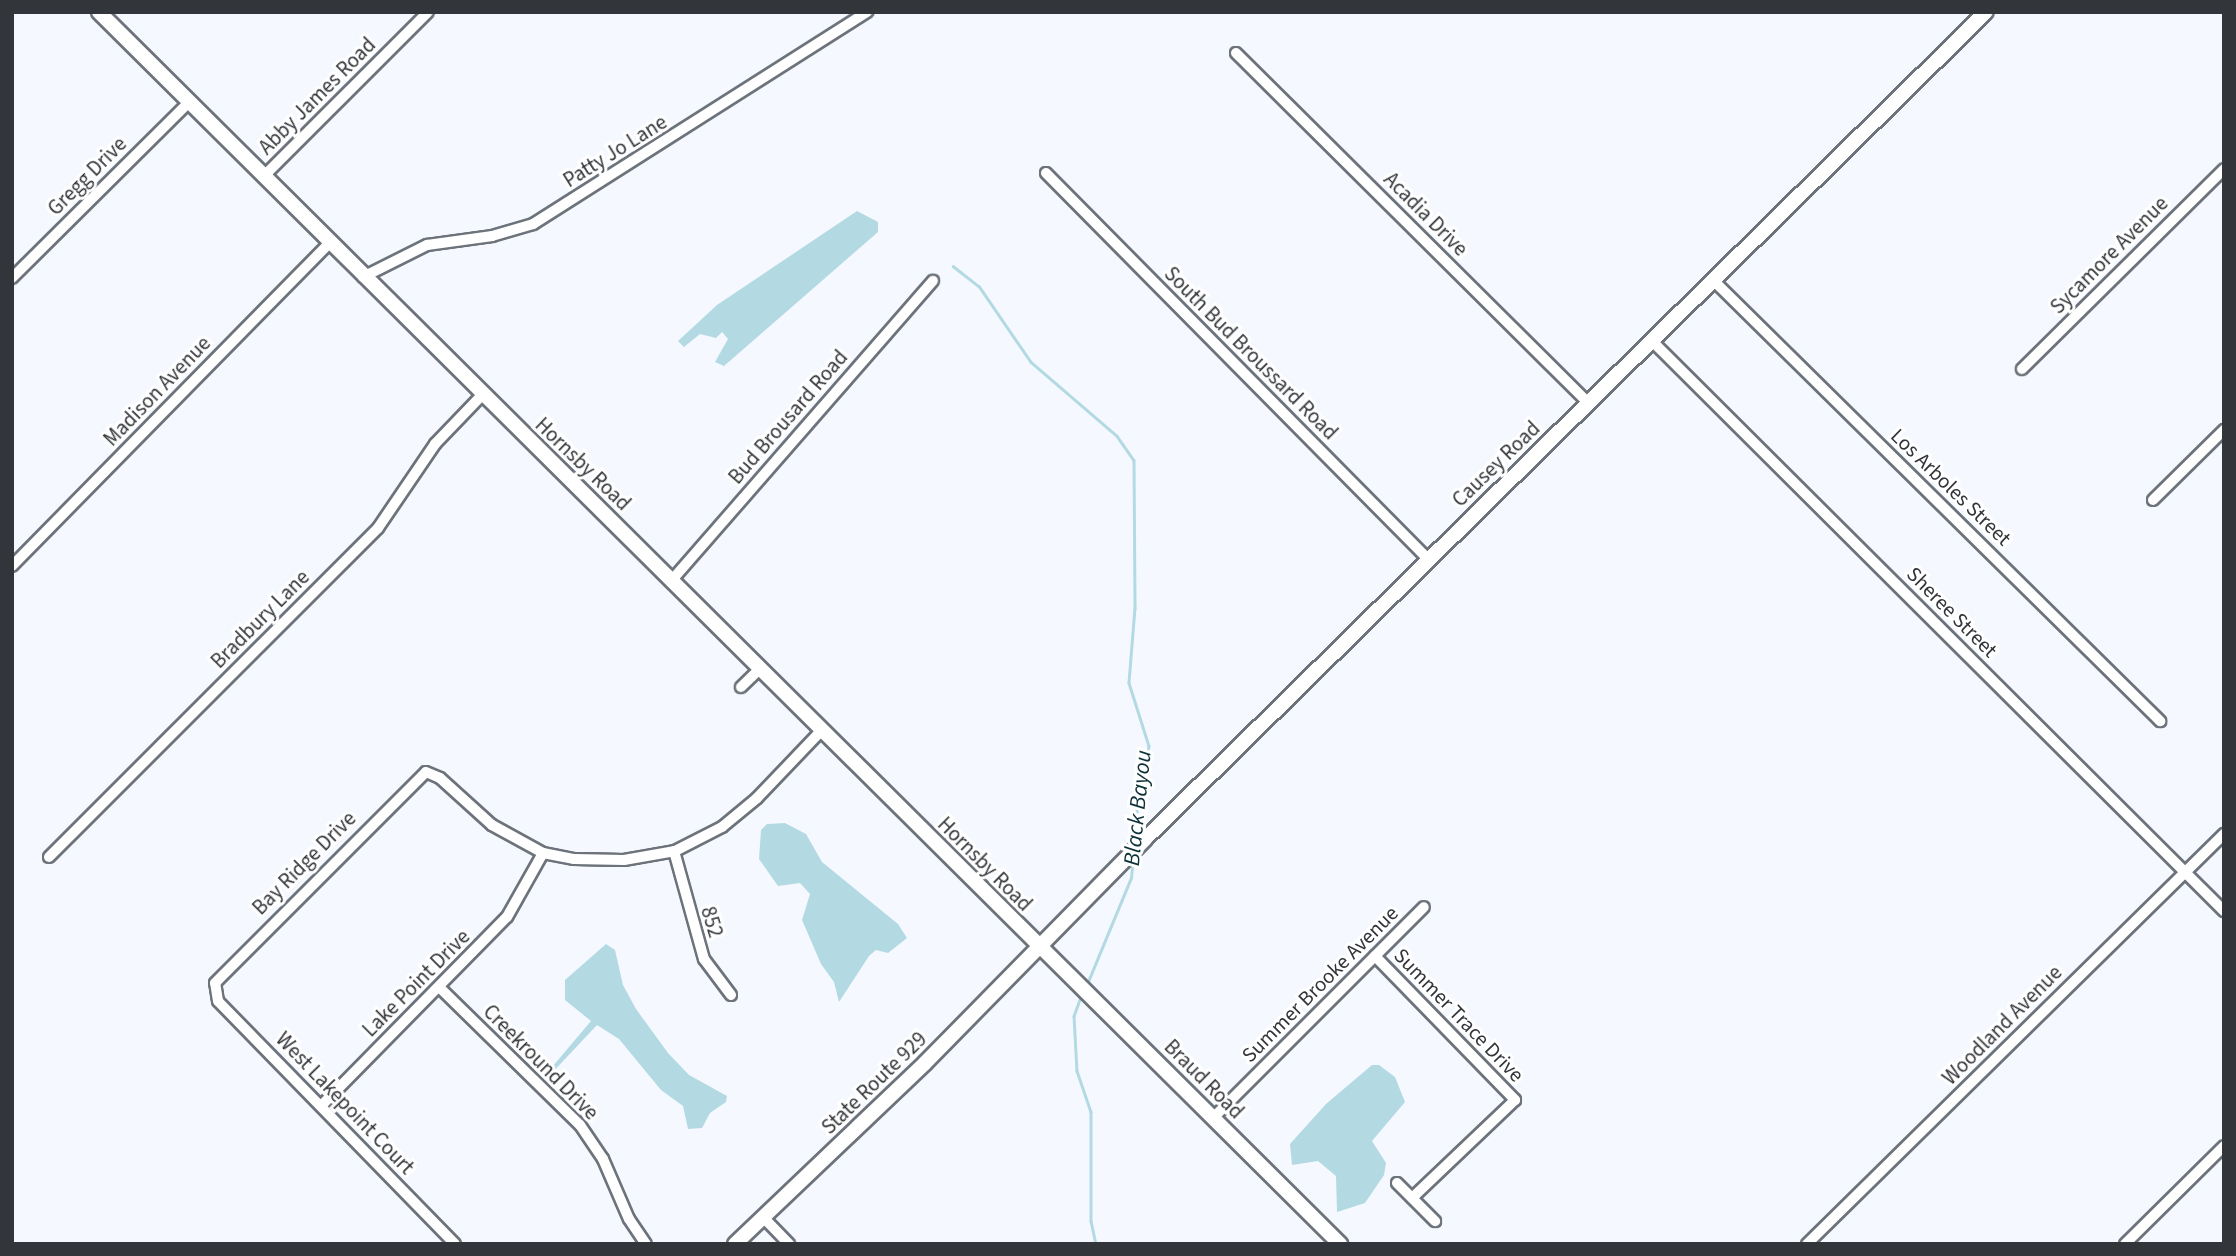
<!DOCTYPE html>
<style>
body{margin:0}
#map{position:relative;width:2236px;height:1256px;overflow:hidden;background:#f5f9ff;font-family:"Source Sans 3",sans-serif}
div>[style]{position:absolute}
.water>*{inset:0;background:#b3d9e3}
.stream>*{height:2.5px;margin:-1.25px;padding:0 1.25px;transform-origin:1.25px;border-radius:1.25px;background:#b3d9e3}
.roads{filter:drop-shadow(2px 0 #6d737b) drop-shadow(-2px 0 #6d737b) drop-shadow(0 2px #6d737b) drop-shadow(0 -2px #6d737b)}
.street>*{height:10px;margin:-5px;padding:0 5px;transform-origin:5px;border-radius:5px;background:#fff}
.secondary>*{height:14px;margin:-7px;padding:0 7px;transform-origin:7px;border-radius:7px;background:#fff}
span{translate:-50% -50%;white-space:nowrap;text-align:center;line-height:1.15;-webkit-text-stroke:6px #fff;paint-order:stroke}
.street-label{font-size:21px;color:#323539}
.water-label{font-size:23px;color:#0c3139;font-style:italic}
.frame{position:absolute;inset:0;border:14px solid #323539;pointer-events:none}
</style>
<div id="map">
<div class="water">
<i style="clip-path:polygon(857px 211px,878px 222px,878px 232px,724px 366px,715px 362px,728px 339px,722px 332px,716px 338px,700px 334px,684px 347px,678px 341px,717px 305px)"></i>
<i style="clip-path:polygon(785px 823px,806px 834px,822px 862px,898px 924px,907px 938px,888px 953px,876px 950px,869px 956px,839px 1002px,834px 982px,821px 964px,802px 920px,810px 894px,800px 883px,778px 886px,759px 859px,761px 830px,767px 824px)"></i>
<i style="clip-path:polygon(606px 944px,615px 950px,623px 985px,636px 1009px,668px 1053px,689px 1075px,727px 1096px,726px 1102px,710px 1113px,702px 1128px,688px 1129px,683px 1106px,661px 1090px,619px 1039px,597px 1025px,550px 1075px,547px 1073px,591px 1021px,565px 1000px,565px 980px)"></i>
<i style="clip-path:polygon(1372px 1065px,1379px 1065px,1395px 1077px,1405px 1102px,1372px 1141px,1386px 1163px,1384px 1175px,1365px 1203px,1337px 1212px,1336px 1176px,1318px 1161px,1292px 1165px,1290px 1144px,1326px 1104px)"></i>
</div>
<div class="stream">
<i style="left:953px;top:266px;width:33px;rotate:38deg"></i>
<i style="left:979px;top:286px;width:92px;rotate:55.6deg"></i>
<i style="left:1031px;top:362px;width:113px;rotate:40.7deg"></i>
<i style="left:1117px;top:436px;width:29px;rotate:55deg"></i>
<i style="left:1134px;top:460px;width:148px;rotate:89.6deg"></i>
<i style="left:1135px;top:608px;width:75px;rotate:94.6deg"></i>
<i style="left:1129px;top:683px;width:66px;rotate:72.4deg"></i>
<i style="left:1149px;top:746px;width:100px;rotate:100.4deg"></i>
<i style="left:1087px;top:984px;width:115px;rotate:-67.5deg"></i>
<i style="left:1131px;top:878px;width:21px;rotate:-85deg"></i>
<i style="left:1081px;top:997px;width:20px;rotate:110deg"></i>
<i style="left:1074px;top:1016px;width:55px;rotate:86.9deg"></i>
<i style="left:1077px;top:1071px;width:43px;rotate:71.1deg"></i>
<i style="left:1091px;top:1112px;width:109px;rotate:90deg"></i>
<i style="left:1091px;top:1221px;width:24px;rotate:78deg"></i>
</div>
<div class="roads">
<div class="street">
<i style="left:1236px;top:53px;width:497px;rotate:44.8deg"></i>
<i style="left:1046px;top:173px;width:544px;rotate:45.3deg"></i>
<i style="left:263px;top:177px;width:233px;rotate:-45deg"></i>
<i style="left:363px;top:277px;width:72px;rotate:-26.6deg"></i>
<i style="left:427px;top:245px;width:66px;rotate:-7.9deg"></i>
<i style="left:492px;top:236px;width:43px;rotate:-16.3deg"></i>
<i style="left:533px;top:224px;width:396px;rotate:-32.4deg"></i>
<i style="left:12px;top:278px;width:250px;rotate:-44.8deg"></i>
<i style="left:1714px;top:281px;width:627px;rotate:44.61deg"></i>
<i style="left:1652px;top:341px;width:808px;rotate:44.9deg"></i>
<i style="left:2022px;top:369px;width:284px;rotate:-44.7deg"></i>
<i style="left:2153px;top:500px;width:100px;rotate:-44.6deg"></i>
<i style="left:12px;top:566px;width:453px;rotate:-45.5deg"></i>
<i style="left:672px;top:580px;width:397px;rotate:-48.9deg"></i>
<i style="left:741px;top:687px;width:28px;rotate:-44deg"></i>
<i style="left:674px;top:851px;width:112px;rotate:74.5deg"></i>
<i style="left:704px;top:959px;width:45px;rotate:53.1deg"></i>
<i style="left:49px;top:857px;width:465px;rotate:-45deg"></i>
<i style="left:378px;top:528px;width:102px;rotate:-55.8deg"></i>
<i style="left:435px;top:444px;width:68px;rotate:-46.2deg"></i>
<i style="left:1375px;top:956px;width:201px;rotate:45.8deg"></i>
<i style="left:1515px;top:1100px;width:142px;rotate:136.4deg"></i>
<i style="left:439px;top:987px;width:197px;rotate:44.4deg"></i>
<i style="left:580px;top:1125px;width:41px;rotate:55.9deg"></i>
<i style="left:603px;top:1159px;width:65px;rotate:66.6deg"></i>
<i style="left:629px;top:1219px;width:30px;rotate:56deg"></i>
<i style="left:321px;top:1106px;width:265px;rotate:-45.5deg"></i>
<i style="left:507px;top:917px;width:73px;rotate:-60.6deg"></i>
<i style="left:1213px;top:1118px;width:298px;rotate:-45deg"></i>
<i style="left:1397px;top:1183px;width:54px;rotate:45deg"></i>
<i style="left:764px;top:1218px;width:36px;rotate:46deg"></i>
<i style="left:455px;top:1244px;width:339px;rotate:-134.3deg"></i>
<i style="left:218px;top:1001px;width:18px;rotate:-99deg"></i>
<i style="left:215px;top:983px;width:298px;rotate:-45deg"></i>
<i style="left:426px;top:772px;width:15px;rotate:23deg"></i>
<i style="left:440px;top:778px;width:70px;rotate:42.1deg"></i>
<i style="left:492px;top:825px;width:58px;rotate:28.8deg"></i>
<i style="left:543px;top:853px;width:32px;rotate:11deg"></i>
<i style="left:574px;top:859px;width:50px;rotate:1.1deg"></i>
<i style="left:624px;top:860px;width:52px;rotate:-10deg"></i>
<i style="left:675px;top:851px;width:53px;rotate:-27.1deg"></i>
<i style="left:722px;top:827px;width:45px;rotate:-39.6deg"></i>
<i style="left:757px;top:798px;width:95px;rotate:-46.3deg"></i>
<i style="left:1807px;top:1244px;width:585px;rotate:-44.52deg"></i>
<i style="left:2125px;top:1244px;width:139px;rotate:-44.7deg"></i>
</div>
<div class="secondary">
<i style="left:99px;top:12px;width:1749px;rotate:44.79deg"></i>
<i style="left:735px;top:1244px;width:262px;rotate:-43.6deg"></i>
<i style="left:925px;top:1063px;width:314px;rotate:-45.5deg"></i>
<i style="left:1145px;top:839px;width:1179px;rotate:-44.52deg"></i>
</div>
</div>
<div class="street-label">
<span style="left:317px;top:96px;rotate:-45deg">Abby James Road</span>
<span style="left:615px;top:151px;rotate:-32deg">Patty Jo Lane</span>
<span style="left:87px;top:176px;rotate:-45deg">Gregg Drive</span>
<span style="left:1426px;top:214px;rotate:45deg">Acadia Drive</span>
<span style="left:2109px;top:255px;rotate:-45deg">Sycamore Avenue</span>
<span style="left:1251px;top:353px;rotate:45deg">South Bud Broussard Road</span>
<span style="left:157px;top:391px;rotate:-46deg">Madison Avenue</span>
<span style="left:788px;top:417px;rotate:-49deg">Bud Brousard Road</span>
<span style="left:583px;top:464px;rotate:44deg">Hornsby Road</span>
<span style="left:1496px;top:464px;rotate:-44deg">Causey Road</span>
<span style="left:1951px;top:487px;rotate:44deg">Los Arboles Street</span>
<span style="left:1952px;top:612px;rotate:45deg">Sheree Street</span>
<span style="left:260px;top:619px;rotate:-45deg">Bradbury Lane</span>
<span style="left:304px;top:863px;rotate:-45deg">Bay Ridge Drive</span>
<span style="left:985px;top:864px;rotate:45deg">Hornsby Road</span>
<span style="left:712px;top:922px;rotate:73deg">852</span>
<span style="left:416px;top:983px;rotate:-45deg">Lake Point Drive</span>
<span style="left:1320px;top:984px;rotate:-45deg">Summer Brooke Avenue</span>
<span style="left:1459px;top:1015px;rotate:46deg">Summer Trace Drive</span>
<span style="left:2002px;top:1025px;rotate:-45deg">Woodland Avenue</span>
<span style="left:541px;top:1062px;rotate:45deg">Creekround Drive</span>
<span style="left:1204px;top:1079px;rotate:45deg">Braud Road</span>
<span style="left:874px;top:1083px;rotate:-44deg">State Route 929</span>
<span style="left:345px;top:1103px;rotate:46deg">West Lakepoint Court</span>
</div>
<div class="water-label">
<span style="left:1138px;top:808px;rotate:-84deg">Black Bayou</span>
</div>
<div class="frame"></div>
</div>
